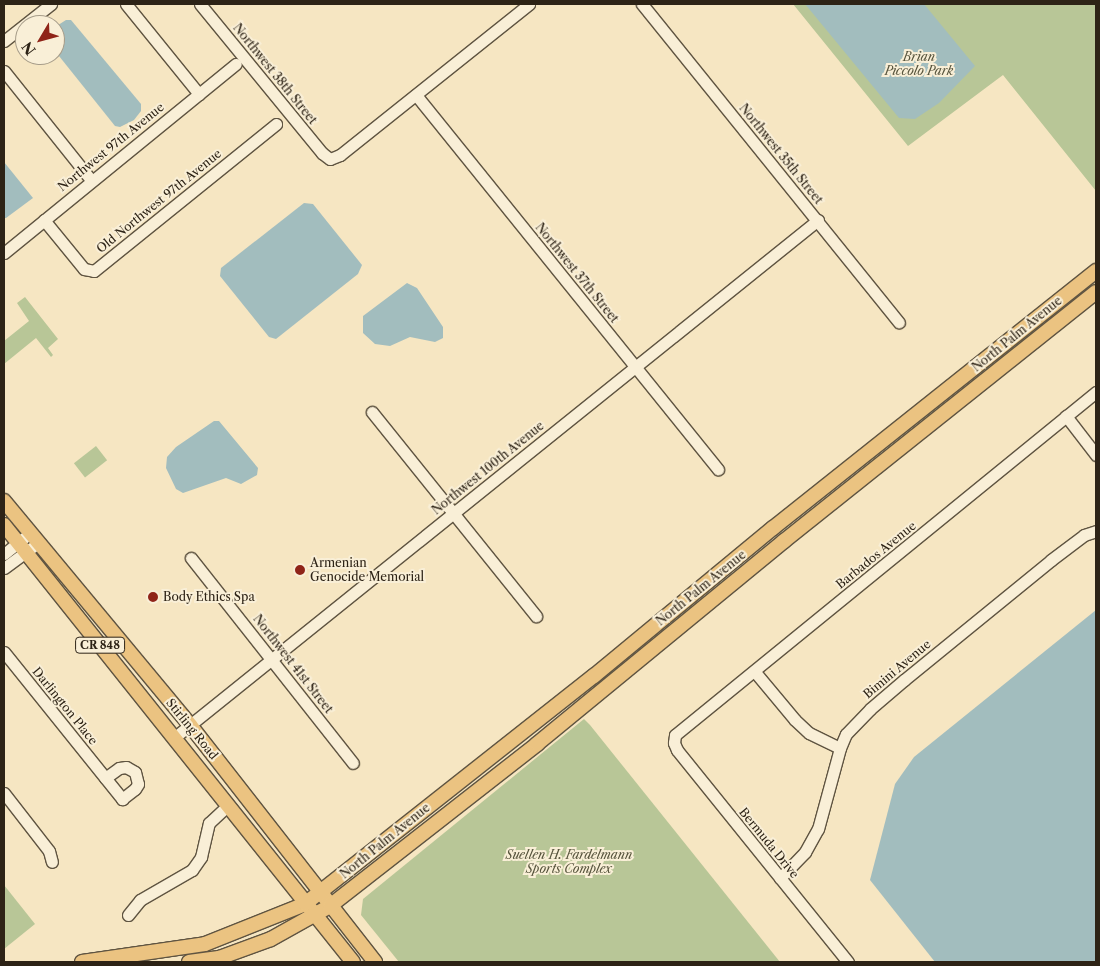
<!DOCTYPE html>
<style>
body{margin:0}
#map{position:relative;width:1100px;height:966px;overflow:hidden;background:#f6e6c2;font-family:"Libre Caslon Text",serif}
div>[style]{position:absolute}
.green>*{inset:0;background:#b8c697;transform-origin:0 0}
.water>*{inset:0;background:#a2bdbe}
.roads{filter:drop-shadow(1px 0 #5f5441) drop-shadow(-1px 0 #5f5441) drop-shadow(0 1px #5f5441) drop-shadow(0 -1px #5f5441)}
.minor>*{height:11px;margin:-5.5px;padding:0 5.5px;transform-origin:5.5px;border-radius:5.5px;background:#f9efd7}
.major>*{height:14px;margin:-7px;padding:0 7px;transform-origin:7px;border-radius:7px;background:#ebc381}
.dots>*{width:14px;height:14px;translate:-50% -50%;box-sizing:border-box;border:2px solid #f9efd7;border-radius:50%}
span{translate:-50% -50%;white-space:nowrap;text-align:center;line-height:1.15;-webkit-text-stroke:4px #f9efd7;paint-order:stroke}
.shield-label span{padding:1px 4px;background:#f9efd7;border:1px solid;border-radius:4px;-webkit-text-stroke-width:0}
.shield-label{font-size:11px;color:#2d2316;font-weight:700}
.park-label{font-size:12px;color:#57543d;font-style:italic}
.street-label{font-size:12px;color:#2d2316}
.poi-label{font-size:12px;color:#2d2316}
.left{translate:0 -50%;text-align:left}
.frame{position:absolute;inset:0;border:5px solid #2d2316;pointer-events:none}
.north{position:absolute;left:15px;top:15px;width:50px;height:50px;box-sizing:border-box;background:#f9efd7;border:1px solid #a79d8a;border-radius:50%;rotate:233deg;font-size:14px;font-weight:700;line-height:20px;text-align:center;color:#2d2316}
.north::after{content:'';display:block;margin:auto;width:18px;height:22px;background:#8f2418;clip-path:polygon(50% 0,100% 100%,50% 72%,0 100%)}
</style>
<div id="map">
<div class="green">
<i style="clip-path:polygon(793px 4px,1096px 4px,1096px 191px,1003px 75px,908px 146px)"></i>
<i style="clip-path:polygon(25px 297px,58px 339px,48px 348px,53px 355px,51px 357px,36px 338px,4px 364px,4px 341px,29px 321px,17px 303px)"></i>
<i style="left:96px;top:446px;width:18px;height:28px;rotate:52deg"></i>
<i style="clip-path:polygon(584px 719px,590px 725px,780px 962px,399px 962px,361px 915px,363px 899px)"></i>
<i style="clip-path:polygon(4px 885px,35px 924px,4px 949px)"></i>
</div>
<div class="water">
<i style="clip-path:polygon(805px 4px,924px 4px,975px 66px,939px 103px,915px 119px,899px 118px)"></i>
<i style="clip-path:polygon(66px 20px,71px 20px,141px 104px,141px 111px,134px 120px,120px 127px,115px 126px,55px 51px,55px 27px)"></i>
<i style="clip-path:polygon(4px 162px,33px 198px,6px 218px,4px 218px)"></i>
<i style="clip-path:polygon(304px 203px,313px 204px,362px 265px,358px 274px,276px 339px,269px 337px,220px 276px,221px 268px)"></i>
<i style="clip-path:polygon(407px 283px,417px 288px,443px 327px,443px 338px,435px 342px,410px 337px,390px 346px,375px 344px,363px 333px,363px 316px)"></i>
<i style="clip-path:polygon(214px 421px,219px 421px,258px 468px,257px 475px,241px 484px,226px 478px,183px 493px,176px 489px,166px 468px,167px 457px,176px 447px)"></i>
<i style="clip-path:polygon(1096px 610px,1096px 962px,935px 962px,870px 880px,895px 784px,914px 757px)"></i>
</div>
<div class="roads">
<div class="minor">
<i style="left:126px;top:4px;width:116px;rotate:51deg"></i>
<i style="left:200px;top:4px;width:193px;rotate:50.7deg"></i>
<i style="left:322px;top:153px;width:10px;rotate:37deg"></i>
<i style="left:330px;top:159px;width:11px;rotate:-22deg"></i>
<i style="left:340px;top:155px;width:242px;rotate:-38.6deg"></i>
<i style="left:642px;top:4px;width:409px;rotate:51.1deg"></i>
<i style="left:4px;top:41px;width:60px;rotate:-38.2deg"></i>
<i style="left:4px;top:71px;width:139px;rotate:51.4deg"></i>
<i style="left:416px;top:95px;width:481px;rotate:51.1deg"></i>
<i style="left:44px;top:220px;width:63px;rotate:50.8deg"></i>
<i style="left:84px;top:269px;width:10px;rotate:11deg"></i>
<i style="left:94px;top:271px;width:234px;rotate:-38.9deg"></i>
<i style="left:4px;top:253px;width:299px;rotate:-39.2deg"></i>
<i style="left:372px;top:412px;width:262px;rotate:51.2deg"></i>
<i style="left:1066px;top:416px;width:49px;rotate:52.4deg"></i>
<i style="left:4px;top:554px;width:26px;rotate:-39deg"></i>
<i style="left:191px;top:558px;width:261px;rotate:51.7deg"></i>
<i style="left:4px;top:568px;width:42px;rotate:-36.3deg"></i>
<i style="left:4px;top:652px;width:189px;rotate:51.2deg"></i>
<i style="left:122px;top:799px;width:16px;rotate:-38deg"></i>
<i style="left:135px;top:789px;width:6px;rotate:-59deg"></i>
<i style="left:138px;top:784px;width:12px;rotate:-104deg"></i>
<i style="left:135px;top:772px;width:10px;rotate:-151deg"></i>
<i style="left:126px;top:767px;width:7px;rotate:172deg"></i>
<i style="left:119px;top:768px;width:17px;rotate:144deg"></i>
<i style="left:755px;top:672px;width:62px;rotate:50.2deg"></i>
<i style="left:795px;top:720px;width:19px;rotate:43deg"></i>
<i style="left:809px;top:733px;width:34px;rotate:26deg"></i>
<i style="left:175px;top:737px;width:825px;rotate:-38.8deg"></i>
<i style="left:4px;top:793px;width:73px;rotate:52.2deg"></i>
<i style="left:49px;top:851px;width:11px;rotate:75deg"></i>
<i style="left:780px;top:878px;width:36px;rotate:-46deg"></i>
<i style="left:805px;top:852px;width:26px;rotate:-61deg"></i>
<i style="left:818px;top:829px;width:84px;rotate:-74.8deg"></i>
<i style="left:840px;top:748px;width:15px;rotate:-67deg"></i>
<i style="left:846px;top:734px;width:35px;rotate:-46deg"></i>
<i style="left:870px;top:709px;width:45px;rotate:-40.5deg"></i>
<i style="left:904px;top:680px;width:190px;rotate:-39.2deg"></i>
<i style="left:1051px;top:560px;width:41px;rotate:-37.1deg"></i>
<i style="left:1084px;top:535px;width:13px;rotate:-18deg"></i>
<i style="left:128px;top:915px;width:19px;rotate:-51deg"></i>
<i style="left:140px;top:900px;width:60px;rotate:-30deg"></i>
<i style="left:192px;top:870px;width:16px;rotate:-55deg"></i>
<i style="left:201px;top:857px;width:35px;rotate:-77deg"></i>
<i style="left:209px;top:823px;width:26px;rotate:-43deg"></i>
<i style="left:848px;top:962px;width:272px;rotate:-128.9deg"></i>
<i style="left:677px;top:750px;width:8px;rotate:-113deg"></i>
<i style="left:674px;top:743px;width:8px;rotate:-83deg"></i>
<i style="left:675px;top:735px;width:543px;rotate:-39.17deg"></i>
</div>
<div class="major">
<i style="left:4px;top:501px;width:291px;rotate:50.3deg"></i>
<i style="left:190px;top:725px;width:301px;rotate:52deg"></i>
<i style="left:4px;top:525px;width:559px;rotate:51.39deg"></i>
<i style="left:82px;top:962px;width:124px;rotate:-8.3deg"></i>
<i style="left:205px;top:944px;width:108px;rotate:-21.8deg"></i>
<i style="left:305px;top:904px;width:368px;rotate:-38.3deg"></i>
<i style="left:594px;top:676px;width:232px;rotate:-39.6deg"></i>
<i style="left:773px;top:528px;width:413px;rotate:-38.5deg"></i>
<i style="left:189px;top:962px;width:30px;rotate:-8deg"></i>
<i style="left:219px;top:958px;width:55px;rotate:-20.1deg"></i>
<i style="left:271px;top:939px;width:68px;rotate:-29.2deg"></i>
<i style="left:330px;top:906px;width:263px;rotate:-38deg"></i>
<i style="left:537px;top:744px;width:320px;rotate:-39.4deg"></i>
<i style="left:784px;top:541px;width:399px;rotate:-38.6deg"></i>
</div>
</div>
<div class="dots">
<i style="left:300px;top:570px;background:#8f2418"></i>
<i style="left:153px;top:597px;background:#8f2418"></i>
</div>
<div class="shield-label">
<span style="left:100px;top:645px">CR 848</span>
</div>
<div class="park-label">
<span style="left:919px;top:64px">Brian<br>Piccolo Park</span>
<span style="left:569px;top:862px">Suellen H. Fardelmann<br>Sports Complex</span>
</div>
<div class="street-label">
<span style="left:275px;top:74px;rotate:51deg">Northwest 38th Street</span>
<span style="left:111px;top:147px;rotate:-39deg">Northwest 97th Avenue</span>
<span style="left:781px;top:154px;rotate:51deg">Northwest 35th Street</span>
<span style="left:159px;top:201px;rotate:-39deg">Old Northwest 97th Avenue</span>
<span style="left:577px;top:273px;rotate:51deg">Northwest 37th Street</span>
<span style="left:1017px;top:334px;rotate:-39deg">North Palm Avenue</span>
<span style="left:488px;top:468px;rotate:-39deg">Northwest 100th Avenue</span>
<span style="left:876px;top:555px;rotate:-39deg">Barbados Avenue</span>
<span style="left:701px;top:588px;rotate:-39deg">North Palm Avenue</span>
<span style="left:293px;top:664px;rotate:52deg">Northwest 41st Street</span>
<span style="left:897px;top:669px;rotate:-40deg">Bimini Avenue</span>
<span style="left:65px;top:706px;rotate:51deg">Darlington Place</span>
<span style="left:192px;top:729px;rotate:51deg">Stirling Road</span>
<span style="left:385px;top:841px;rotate:-39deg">North Palm Avenue</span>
<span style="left:769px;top:843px;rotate:51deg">Bermuda Drive</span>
</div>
<div class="poi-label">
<span class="left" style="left:310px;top:570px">Armenian<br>Genocide Memorial</span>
<span class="left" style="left:163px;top:597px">Body Ethics Spa</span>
</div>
<div class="frame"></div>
<div class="north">N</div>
</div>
